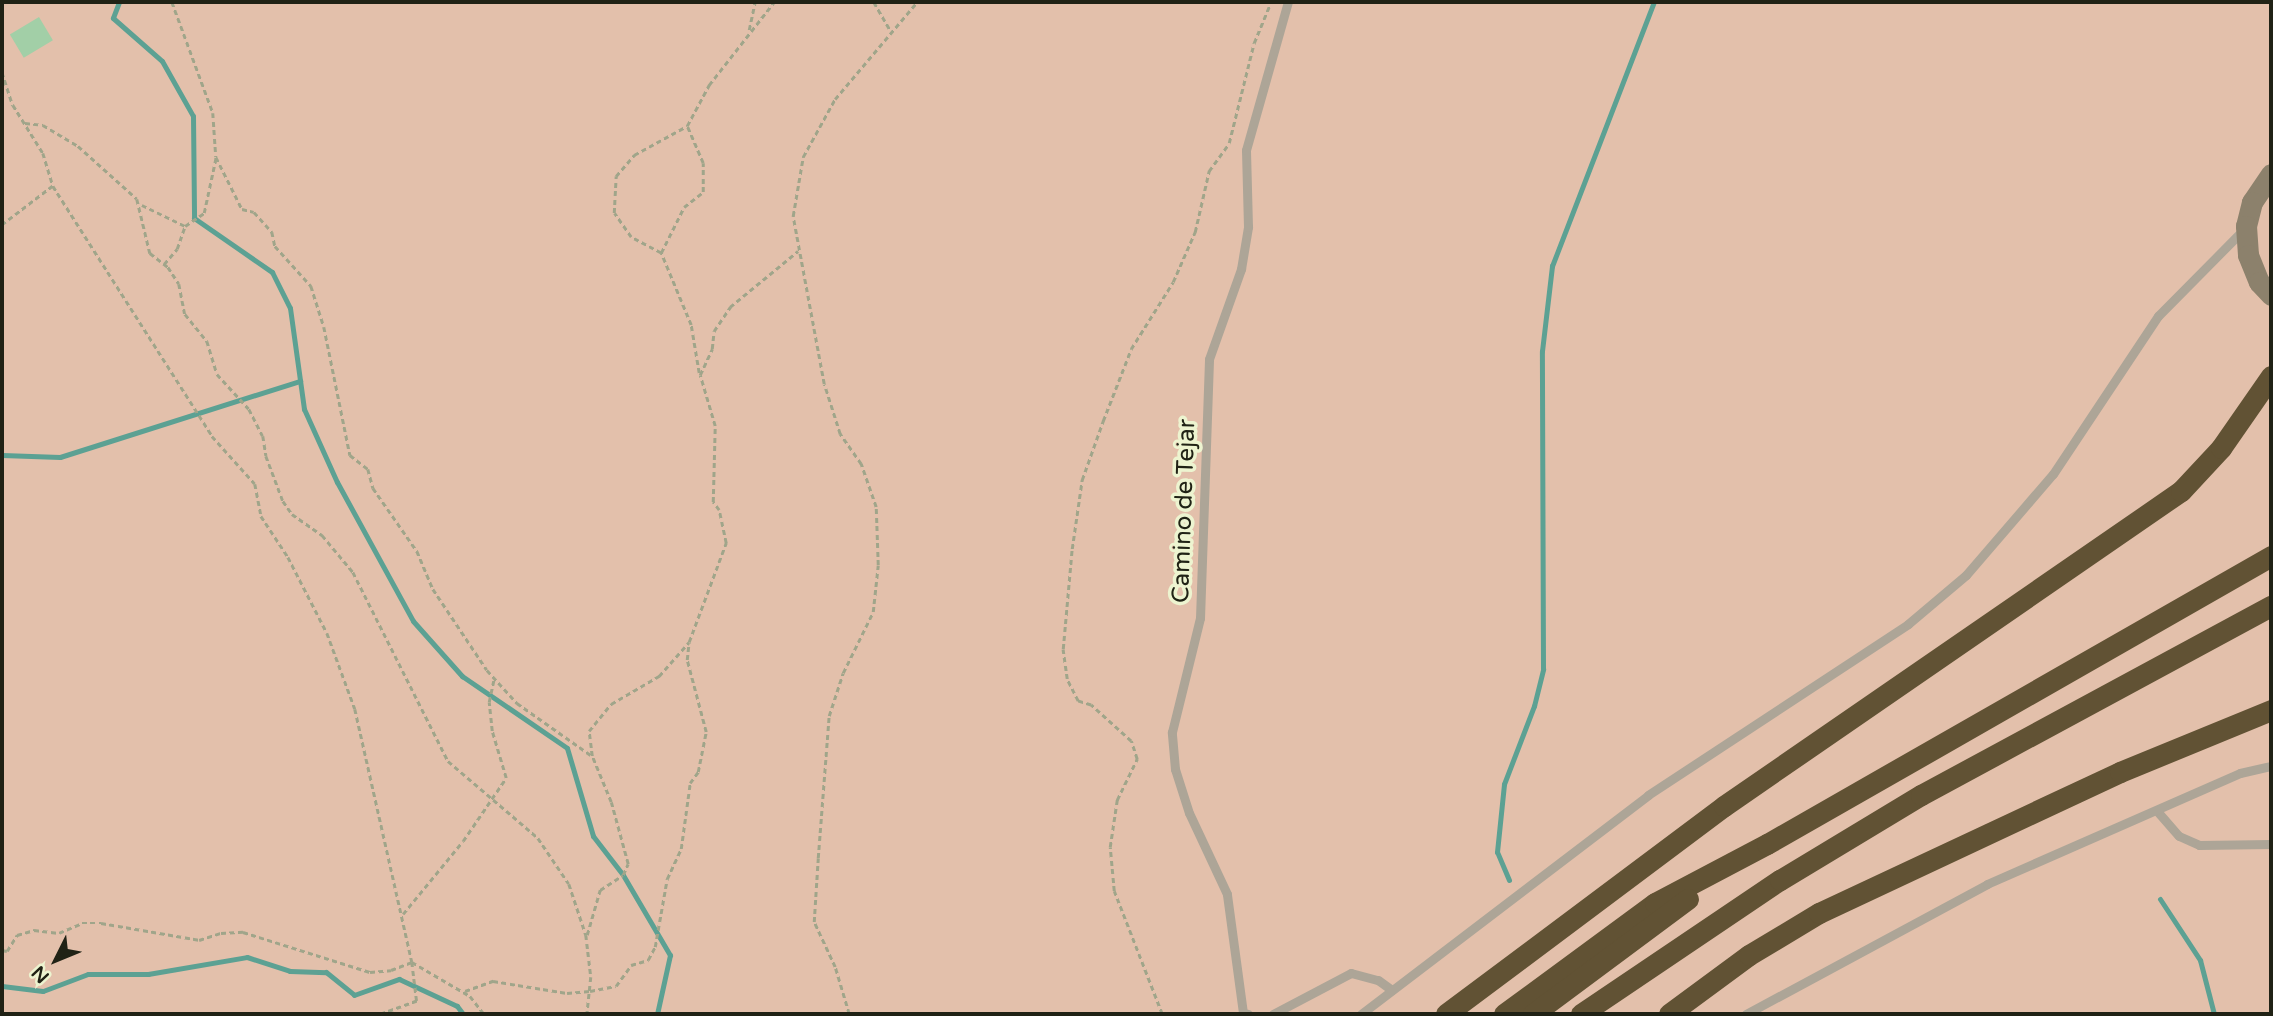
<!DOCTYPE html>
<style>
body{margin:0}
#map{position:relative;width:2273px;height:1016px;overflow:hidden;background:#edf4d0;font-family:"Varela Round",sans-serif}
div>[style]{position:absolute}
.green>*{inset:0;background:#e3c0ab;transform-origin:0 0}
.stream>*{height:5px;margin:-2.5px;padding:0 2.5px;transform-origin:2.5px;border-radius:2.5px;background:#5ca193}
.building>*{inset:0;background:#a2cfa7;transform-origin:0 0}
.path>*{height:2.5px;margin-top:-1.25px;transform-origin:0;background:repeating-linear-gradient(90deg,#a0a58a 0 5px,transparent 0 8.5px)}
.lane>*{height:9px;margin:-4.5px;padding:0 4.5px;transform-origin:4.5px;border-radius:4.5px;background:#ada597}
.secondary>*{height:21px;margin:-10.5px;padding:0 10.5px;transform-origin:10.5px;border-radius:10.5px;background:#8c816c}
.highway>*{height:21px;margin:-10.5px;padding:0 10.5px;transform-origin:10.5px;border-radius:10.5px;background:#615234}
span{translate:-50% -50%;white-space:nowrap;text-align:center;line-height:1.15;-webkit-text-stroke:7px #edf4d0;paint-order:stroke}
.street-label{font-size:24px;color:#202215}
.frame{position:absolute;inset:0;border:4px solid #202215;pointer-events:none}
.north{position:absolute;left:21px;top:925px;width:70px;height:70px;-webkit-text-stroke:5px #edf4d0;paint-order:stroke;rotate:227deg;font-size:19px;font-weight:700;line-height:28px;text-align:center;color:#202215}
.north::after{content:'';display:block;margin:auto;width:24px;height:32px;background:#202215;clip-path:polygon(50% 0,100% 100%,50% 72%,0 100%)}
</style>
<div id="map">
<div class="green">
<i style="left:2px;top:2px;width:2269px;height:1012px"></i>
</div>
<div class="stream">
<i style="left:119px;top:2px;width:17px;rotate:111deg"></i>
<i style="left:113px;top:18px;width:65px;rotate:41.3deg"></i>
<i style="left:162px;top:61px;width:63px;rotate:60.6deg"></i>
<i style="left:193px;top:116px;width:102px;rotate:89.4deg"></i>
<i style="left:194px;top:218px;width:95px;rotate:34.7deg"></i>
<i style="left:272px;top:272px;width:40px;rotate:63.4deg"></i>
<i style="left:290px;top:308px;width:102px;rotate:82.1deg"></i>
<i style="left:304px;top:409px;width:80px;rotate:65.7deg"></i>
<i style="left:337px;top:482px;width:158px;rotate:61.3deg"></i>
<i style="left:413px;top:621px;width:74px;rotate:48.3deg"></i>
<i style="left:462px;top:676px;width:127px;rotate:34.4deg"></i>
<i style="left:567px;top:748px;width:92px;rotate:73.5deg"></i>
<i style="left:593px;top:836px;width:49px;rotate:52.4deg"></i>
<i style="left:623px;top:875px;width:93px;rotate:59.6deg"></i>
<i style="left:670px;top:955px;width:60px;rotate:102.4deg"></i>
<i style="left:2px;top:455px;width:58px;rotate:2deg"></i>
<i style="left:60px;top:457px;width:252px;rotate:-17.6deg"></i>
<i style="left:1509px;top:880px;width:30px;rotate:-113deg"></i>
<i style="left:1497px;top:852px;width:68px;rotate:-84.1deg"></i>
<i style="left:1504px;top:784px;width:84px;rotate:-69deg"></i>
<i style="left:1534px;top:706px;width:38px;rotate:-76deg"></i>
<i style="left:1543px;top:669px;width:318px;rotate:-90.2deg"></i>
<i style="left:1542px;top:351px;width:86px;rotate:-83.3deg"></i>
<i style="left:1552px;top:266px;width:283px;rotate:-68.9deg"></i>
<i style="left:2160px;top:899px;width:73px;rotate:56.7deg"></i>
<i style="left:2200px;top:960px;width:56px;rotate:75.5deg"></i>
<i style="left:2px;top:986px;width:41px;rotate:7deg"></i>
<i style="left:43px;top:991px;width:48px;rotate:-20.7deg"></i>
<i style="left:88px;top:974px;width:60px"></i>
<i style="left:148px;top:974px;width:100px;rotate:-9.7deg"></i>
<i style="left:247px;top:957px;width:45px;rotate:18deg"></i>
<i style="left:290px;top:971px;width:36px;rotate:2deg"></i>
<i style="left:326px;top:972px;width:36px;rotate:39deg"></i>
<i style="left:354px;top:995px;width:48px;rotate:-19.6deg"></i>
<i style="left:399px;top:979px;width:64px;rotate:25deg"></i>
<i style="left:457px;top:1006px;width:10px;rotate:53deg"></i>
</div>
<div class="building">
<i style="left:39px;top:17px;width:27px;height:34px;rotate:59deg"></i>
</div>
<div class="path">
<i style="left:172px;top:2px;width:118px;rotate:69.7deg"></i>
<i style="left:213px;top:113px;width:44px;rotate:86.1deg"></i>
<i style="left:216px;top:157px;width:58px;rotate:63.4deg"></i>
<i style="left:242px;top:209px;width:12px;rotate:14deg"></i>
<i style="left:254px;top:212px;width:27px;rotate:48deg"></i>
<i style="left:272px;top:232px;width:14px;rotate:78deg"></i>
<i style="left:275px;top:246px;width:54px;rotate:48deg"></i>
<i style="left:311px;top:286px;width:43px;rotate:72.4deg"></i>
<i style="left:324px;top:327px;width:131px;rotate:78.5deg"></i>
<i style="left:350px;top:455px;width:23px;rotate:38deg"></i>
<i style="left:368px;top:469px;width:20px;rotate:75deg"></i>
<i style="left:373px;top:488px;width:77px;rotate:55.1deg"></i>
<i style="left:417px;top:551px;width:41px;rotate:67.2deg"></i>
<i style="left:433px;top:589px;width:97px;rotate:56.3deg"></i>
<i style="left:487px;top:670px;width:45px;rotate:47.7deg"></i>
<i style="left:517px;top:703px;width:92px;rotate:35.2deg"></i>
<i style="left:874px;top:2px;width:34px;rotate:60deg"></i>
<i style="left:749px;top:30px;width:29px;rotate:-78deg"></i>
<i style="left:2px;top:72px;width:35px;rotate:72deg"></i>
<i style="left:13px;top:105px;width:57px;rotate:58deg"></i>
<i style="left:43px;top:153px;width:34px;rotate:73deg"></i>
<i style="left:53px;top:186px;width:64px;rotate:142.6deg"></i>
<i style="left:25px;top:123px;width:18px;rotate:6deg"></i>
<i style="left:43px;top:125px;width:41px;rotate:31deg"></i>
<i style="left:78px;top:146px;width:79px;rotate:41.9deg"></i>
<i style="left:137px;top:199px;width:56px;rotate:76.5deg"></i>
<i style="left:150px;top:253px;width:23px;rotate:38deg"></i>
<i style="left:168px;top:267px;width:20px;rotate:57deg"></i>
<i style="left:179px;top:284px;width:31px;rotate:79deg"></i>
<i style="left:185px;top:314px;width:35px;rotate:51deg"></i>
<i style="left:207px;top:341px;width:34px;rotate:73deg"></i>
<i style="left:217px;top:374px;width:47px;rotate:47.6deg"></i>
<i style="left:249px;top:409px;width:30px;rotate:63deg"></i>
<i style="left:263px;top:436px;width:20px;rotate:81deg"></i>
<i style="left:266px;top:456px;width:48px;rotate:69.3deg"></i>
<i style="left:283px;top:501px;width:16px;rotate:55deg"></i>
<i style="left:292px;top:514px;width:37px;rotate:35deg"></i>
<i style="left:322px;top:535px;width:48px;rotate:50deg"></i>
<i style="left:353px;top:572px;width:212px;rotate:63.3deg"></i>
<i style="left:448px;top:761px;width:118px;rotate:40.5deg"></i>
<i style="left:538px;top:838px;width:55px;rotate:56deg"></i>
<i style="left:569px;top:884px;width:54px;rotate:71.6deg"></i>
<i style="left:586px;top:935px;width:42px;rotate:83.2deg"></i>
<i style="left:591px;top:977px;width:37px;rotate:96deg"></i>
<i style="left:53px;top:186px;width:296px;rotate:57.5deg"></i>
<i style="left:212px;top:436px;width:64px;rotate:48.1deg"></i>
<i style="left:255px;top:484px;width:33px;rotate:79deg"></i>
<i style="left:261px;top:516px;width:49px;rotate:56.6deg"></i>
<i style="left:288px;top:557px;width:85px;rotate:62.8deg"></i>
<i style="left:327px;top:633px;width:81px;rotate:69.8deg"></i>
<i style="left:355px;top:709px;width:259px;rotate:77.3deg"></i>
<i style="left:412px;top:962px;width:67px;rotate:30.4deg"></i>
<i style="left:470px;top:996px;width:23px;rotate:52deg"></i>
<i style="left:142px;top:205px;width:48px;rotate:26deg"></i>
<i style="left:185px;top:226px;width:23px;rotate:-34deg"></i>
<i style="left:204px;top:213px;width:57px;rotate:-77.9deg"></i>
<i style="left:661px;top:253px;width:34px;rotate:-152deg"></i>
<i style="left:631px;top:237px;width:29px;rotate:-125deg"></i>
<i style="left:614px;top:213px;width:37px;rotate:-87deg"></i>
<i style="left:616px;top:176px;width:28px;rotate:-49deg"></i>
<i style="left:634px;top:155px;width:60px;rotate:-28.7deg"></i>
<i style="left:164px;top:264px;width:20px;rotate:-49deg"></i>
<i style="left:177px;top:249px;width:24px;rotate:-71deg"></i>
<i style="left:699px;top:373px;width:49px;rotate:-99.5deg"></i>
<i style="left:691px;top:325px;width:78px;rotate:-112.6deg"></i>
<i style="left:661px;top:253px;width:51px;rotate:-63.4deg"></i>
<i style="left:684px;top:207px;width:24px;rotate:-38deg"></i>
<i style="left:703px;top:192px;width:29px;rotate:-90deg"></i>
<i style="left:703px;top:163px;width:40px;rotate:-113.4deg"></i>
<i style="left:687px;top:126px;width:47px;rotate:-61.8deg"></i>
<i style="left:709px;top:85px;width:105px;rotate:-51.9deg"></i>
<i style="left:403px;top:914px;width:94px;rotate:-50.6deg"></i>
<i style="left:463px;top:841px;width:76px;rotate:-55.7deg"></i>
<i style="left:506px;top:778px;width:49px;rotate:-106.6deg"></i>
<i style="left:492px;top:731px;width:29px;rotate:-96deg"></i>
<i style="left:489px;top:702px;width:25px;rotate:-78deg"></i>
<i style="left:587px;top:935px;width:47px;rotate:-73.9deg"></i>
<i style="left:600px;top:890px;width:27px;rotate:-33deg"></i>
<i style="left:623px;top:875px;width:12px;rotate:-66deg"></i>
<i style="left:628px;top:864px;width:64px;rotate:-105.3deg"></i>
<i style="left:611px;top:802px;width:50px;rotate:-112.4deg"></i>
<i style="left:592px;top:756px;width:25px;rotate:-97deg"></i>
<i style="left:589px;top:731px;width:35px;rotate:-51deg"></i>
<i style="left:611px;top:704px;width:56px;rotate:-30.3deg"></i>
<i style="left:659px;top:676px;width:45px;rotate:-48.6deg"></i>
<i style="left:689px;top:642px;width:106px;rotate:-69.5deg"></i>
<i style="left:726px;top:543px;width:34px;rotate:-102deg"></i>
<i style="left:719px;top:510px;width:10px;rotate:-127deg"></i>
<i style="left:713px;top:502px;width:76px;rotate:-88.5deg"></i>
<i style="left:715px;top:426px;width:53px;rotate:-106.4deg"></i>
<i style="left:700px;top:375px;width:29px;rotate:-65deg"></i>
<i style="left:712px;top:349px;width:18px;rotate:-84deg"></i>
<i style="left:714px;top:331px;width:29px;rotate:-56deg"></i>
<i style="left:730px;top:307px;width:88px;rotate:-39.5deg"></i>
<i style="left:2px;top:950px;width:5px;rotate:11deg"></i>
<i style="left:7px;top:951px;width:19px;rotate:-58deg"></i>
<i style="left:17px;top:935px;width:18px;rotate:-16deg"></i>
<i style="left:34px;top:930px;width:25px;rotate:7deg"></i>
<i style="left:59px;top:933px;width:25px;rotate:-23deg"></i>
<i style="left:82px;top:923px;width:19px"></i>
<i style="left:101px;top:923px;width:99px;rotate:9.8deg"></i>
<i style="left:199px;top:940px;width:23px;rotate:-18deg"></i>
<i style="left:221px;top:933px;width:22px;rotate:-3deg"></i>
<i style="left:243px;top:932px;width:133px;rotate:17.5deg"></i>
<i style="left:370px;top:972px;width:21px;rotate:-5deg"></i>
<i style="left:391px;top:970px;width:22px;rotate:-21deg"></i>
<i style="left:412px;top:962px;width:39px;rotate:83deg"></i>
<i style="left:417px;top:1001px;width:38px;rotate:160deg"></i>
<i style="left:465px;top:991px;width:30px;rotate:-20deg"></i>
<i style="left:493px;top:981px;width:75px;rotate:9.2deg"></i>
<i style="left:567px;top:993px;width:23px;rotate:-5deg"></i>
<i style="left:590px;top:991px;width:26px;rotate:-11deg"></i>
<i style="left:616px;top:986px;width:26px;rotate:-54deg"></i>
<i style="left:631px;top:965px;width:18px;rotate:-16deg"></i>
<i style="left:648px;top:960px;width:15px;rotate:-62deg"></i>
<i style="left:655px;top:947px;width:69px;rotate:-80deg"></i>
<i style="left:667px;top:879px;width:33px;rotate:-65deg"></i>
<i style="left:681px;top:849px;width:67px;rotate:-82.2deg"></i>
<i style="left:690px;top:783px;width:14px;rotate:-54deg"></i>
<i style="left:698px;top:772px;width:41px;rotate:-78.7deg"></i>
<i style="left:706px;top:732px;width:74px;rotate:-104.8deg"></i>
<i style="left:687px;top:660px;width:18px;rotate:-84deg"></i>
<i style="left:849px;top:1014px;width:49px;rotate:-106.6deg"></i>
<i style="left:835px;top:967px;width:50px;rotate:-115deg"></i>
<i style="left:814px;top:922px;width:64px;rotate:-86.4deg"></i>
<i style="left:818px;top:858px;width:142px;rotate:-85.6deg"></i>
<i style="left:829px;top:716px;width:45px;rotate:-72deg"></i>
<i style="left:843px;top:673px;width:68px;rotate:-63.8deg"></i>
<i style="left:873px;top:612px;width:47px;rotate:-83.9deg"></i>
<i style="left:878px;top:565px;width:58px;rotate:-92deg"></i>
<i style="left:876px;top:507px;width:46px;rotate:-109.2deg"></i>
<i style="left:861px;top:464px;width:37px;rotate:-125deg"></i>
<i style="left:840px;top:434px;width:52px;rotate:-107.7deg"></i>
<i style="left:824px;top:384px;width:171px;rotate:-100.5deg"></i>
<i style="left:793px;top:216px;width:60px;rotate:-80.4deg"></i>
<i style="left:803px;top:157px;width:66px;rotate:-61.1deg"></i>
<i style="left:835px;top:99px;width:127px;rotate:-49.8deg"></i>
<i style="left:1162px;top:1014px;width:132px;rotate:-111.3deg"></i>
<i style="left:1114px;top:891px;width:44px;rotate:-95.2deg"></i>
<i style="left:1110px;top:847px;width:48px;rotate:-81.5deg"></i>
<i style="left:1117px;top:800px;width:46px;rotate:-64deg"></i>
<i style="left:1137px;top:759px;width:19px;rotate:-108deg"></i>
<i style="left:1131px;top:741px;width:54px;rotate:-138deg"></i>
<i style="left:1091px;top:705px;width:14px;rotate:-163deg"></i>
<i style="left:1078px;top:701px;width:25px;rotate:-117deg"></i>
<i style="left:1067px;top:679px;width:30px;rotate:-98deg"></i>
<i style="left:1063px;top:649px;width:100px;rotate:-84.9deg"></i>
<i style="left:1072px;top:549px;width:70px;rotate:-81.8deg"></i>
<i style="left:1082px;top:480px;width:63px;rotate:-70.4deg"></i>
<i style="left:1103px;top:421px;width:77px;rotate:-68.7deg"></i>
<i style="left:1131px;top:349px;width:79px;rotate:-57.9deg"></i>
<i style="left:1173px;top:282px;width:55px;rotate:-66.3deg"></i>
<i style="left:1195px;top:232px;width:63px;rotate:-77.1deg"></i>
<i style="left:1209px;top:171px;width:34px;rotate:-54deg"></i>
<i style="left:1229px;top:143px;width:103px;rotate:-76deg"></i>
<i style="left:1254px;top:43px;width:44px;rotate:-67.5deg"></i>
</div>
<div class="lane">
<i style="left:2157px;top:811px;width:33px;rotate:49deg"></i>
<i style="left:2179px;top:836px;width:22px;rotate:24deg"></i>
<i style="left:2199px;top:845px;width:72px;rotate:-0.8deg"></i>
<i style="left:1248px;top:1014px;width:5px;rotate:-169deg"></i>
<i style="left:1243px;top:1013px;width:120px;rotate:-97.7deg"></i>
<i style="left:1227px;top:894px;width:89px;rotate:-115.1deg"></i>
<i style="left:1189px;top:813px;width:46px;rotate:-107.7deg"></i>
<i style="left:1175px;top:769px;width:37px;rotate:-95deg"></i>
<i style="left:1172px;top:732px;width:117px;rotate:-76.2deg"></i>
<i style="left:1200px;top:618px;width:259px;rotate:-88deg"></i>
<i style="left:1209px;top:359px;width:96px;rotate:-70.4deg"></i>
<i style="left:1241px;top:269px;width:43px;rotate:-80.5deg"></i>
<i style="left:1248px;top:227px;width:77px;rotate:-91.5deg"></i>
<i style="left:1246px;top:150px;width:154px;rotate:-74.2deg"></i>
<i style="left:1273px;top:1014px;width:88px;rotate:-27.7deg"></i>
<i style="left:1351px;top:973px;width:28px;rotate:15deg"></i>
<i style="left:1378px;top:980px;width:17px;rotate:36deg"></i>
<i style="left:1361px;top:1014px;width:361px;rotate:-37.3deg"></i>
<i style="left:1648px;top:795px;width:311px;rotate:-33.3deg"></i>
<i style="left:1908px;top:624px;width:76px;rotate:-40.2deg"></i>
<i style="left:1966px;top:575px;width:133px;rotate:-49.3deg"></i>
<i style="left:2053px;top:474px;width:190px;rotate:-56.4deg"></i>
<i style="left:2158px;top:316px;width:121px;rotate:-45.3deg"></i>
<i style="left:1746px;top:1014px;width:274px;rotate:-28.3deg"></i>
<i style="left:1987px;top:884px;width:276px;rotate:-23.7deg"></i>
<i style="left:2240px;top:773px;width:32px;rotate:-13deg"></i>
</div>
<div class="secondary">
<i style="left:2271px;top:174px;width:34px;rotate:124deg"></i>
<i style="left:2252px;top:202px;width:25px;rotate:104deg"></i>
<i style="left:2246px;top:226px;width:29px;rotate:86deg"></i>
<i style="left:2248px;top:255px;width:29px;rotate:68deg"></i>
<i style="left:2259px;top:282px;width:18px;rotate:47deg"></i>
</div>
<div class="highway">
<i style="left:1446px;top:1014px;width:347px;rotate:-36.8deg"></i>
<i style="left:1724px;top:806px;width:555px;rotate:-34.58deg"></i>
<i style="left:2181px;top:491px;width:59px;rotate:-47.1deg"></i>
<i style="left:2221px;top:448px;width:88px;rotate:-55.2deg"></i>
<i style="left:1504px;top:1014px;width:187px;rotate:-36.3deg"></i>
<i style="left:1655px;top:903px;width:127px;rotate:-27.8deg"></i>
<i style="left:1767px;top:844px;width:580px;rotate:-29.74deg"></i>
<i style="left:1533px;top:1014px;width:193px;rotate:-36.6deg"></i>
<i style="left:1581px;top:1014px;width:240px;rotate:-34deg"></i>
<i style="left:1780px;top:880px;width:165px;rotate:-31.1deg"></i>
<i style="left:1921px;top:795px;width:398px;rotate:-28.4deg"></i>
<i style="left:1669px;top:1014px;width:99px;rotate:-36.4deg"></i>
<i style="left:1749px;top:955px;width:82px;rotate:-31deg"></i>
<i style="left:1819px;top:913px;width:332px;rotate:-25.1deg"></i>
<i style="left:2120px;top:772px;width:163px;rotate:-22.3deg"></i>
</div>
<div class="street-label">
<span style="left:1184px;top:511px;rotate:-88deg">Camino de Tejar</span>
</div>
<div class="frame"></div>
<div class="north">N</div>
</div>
